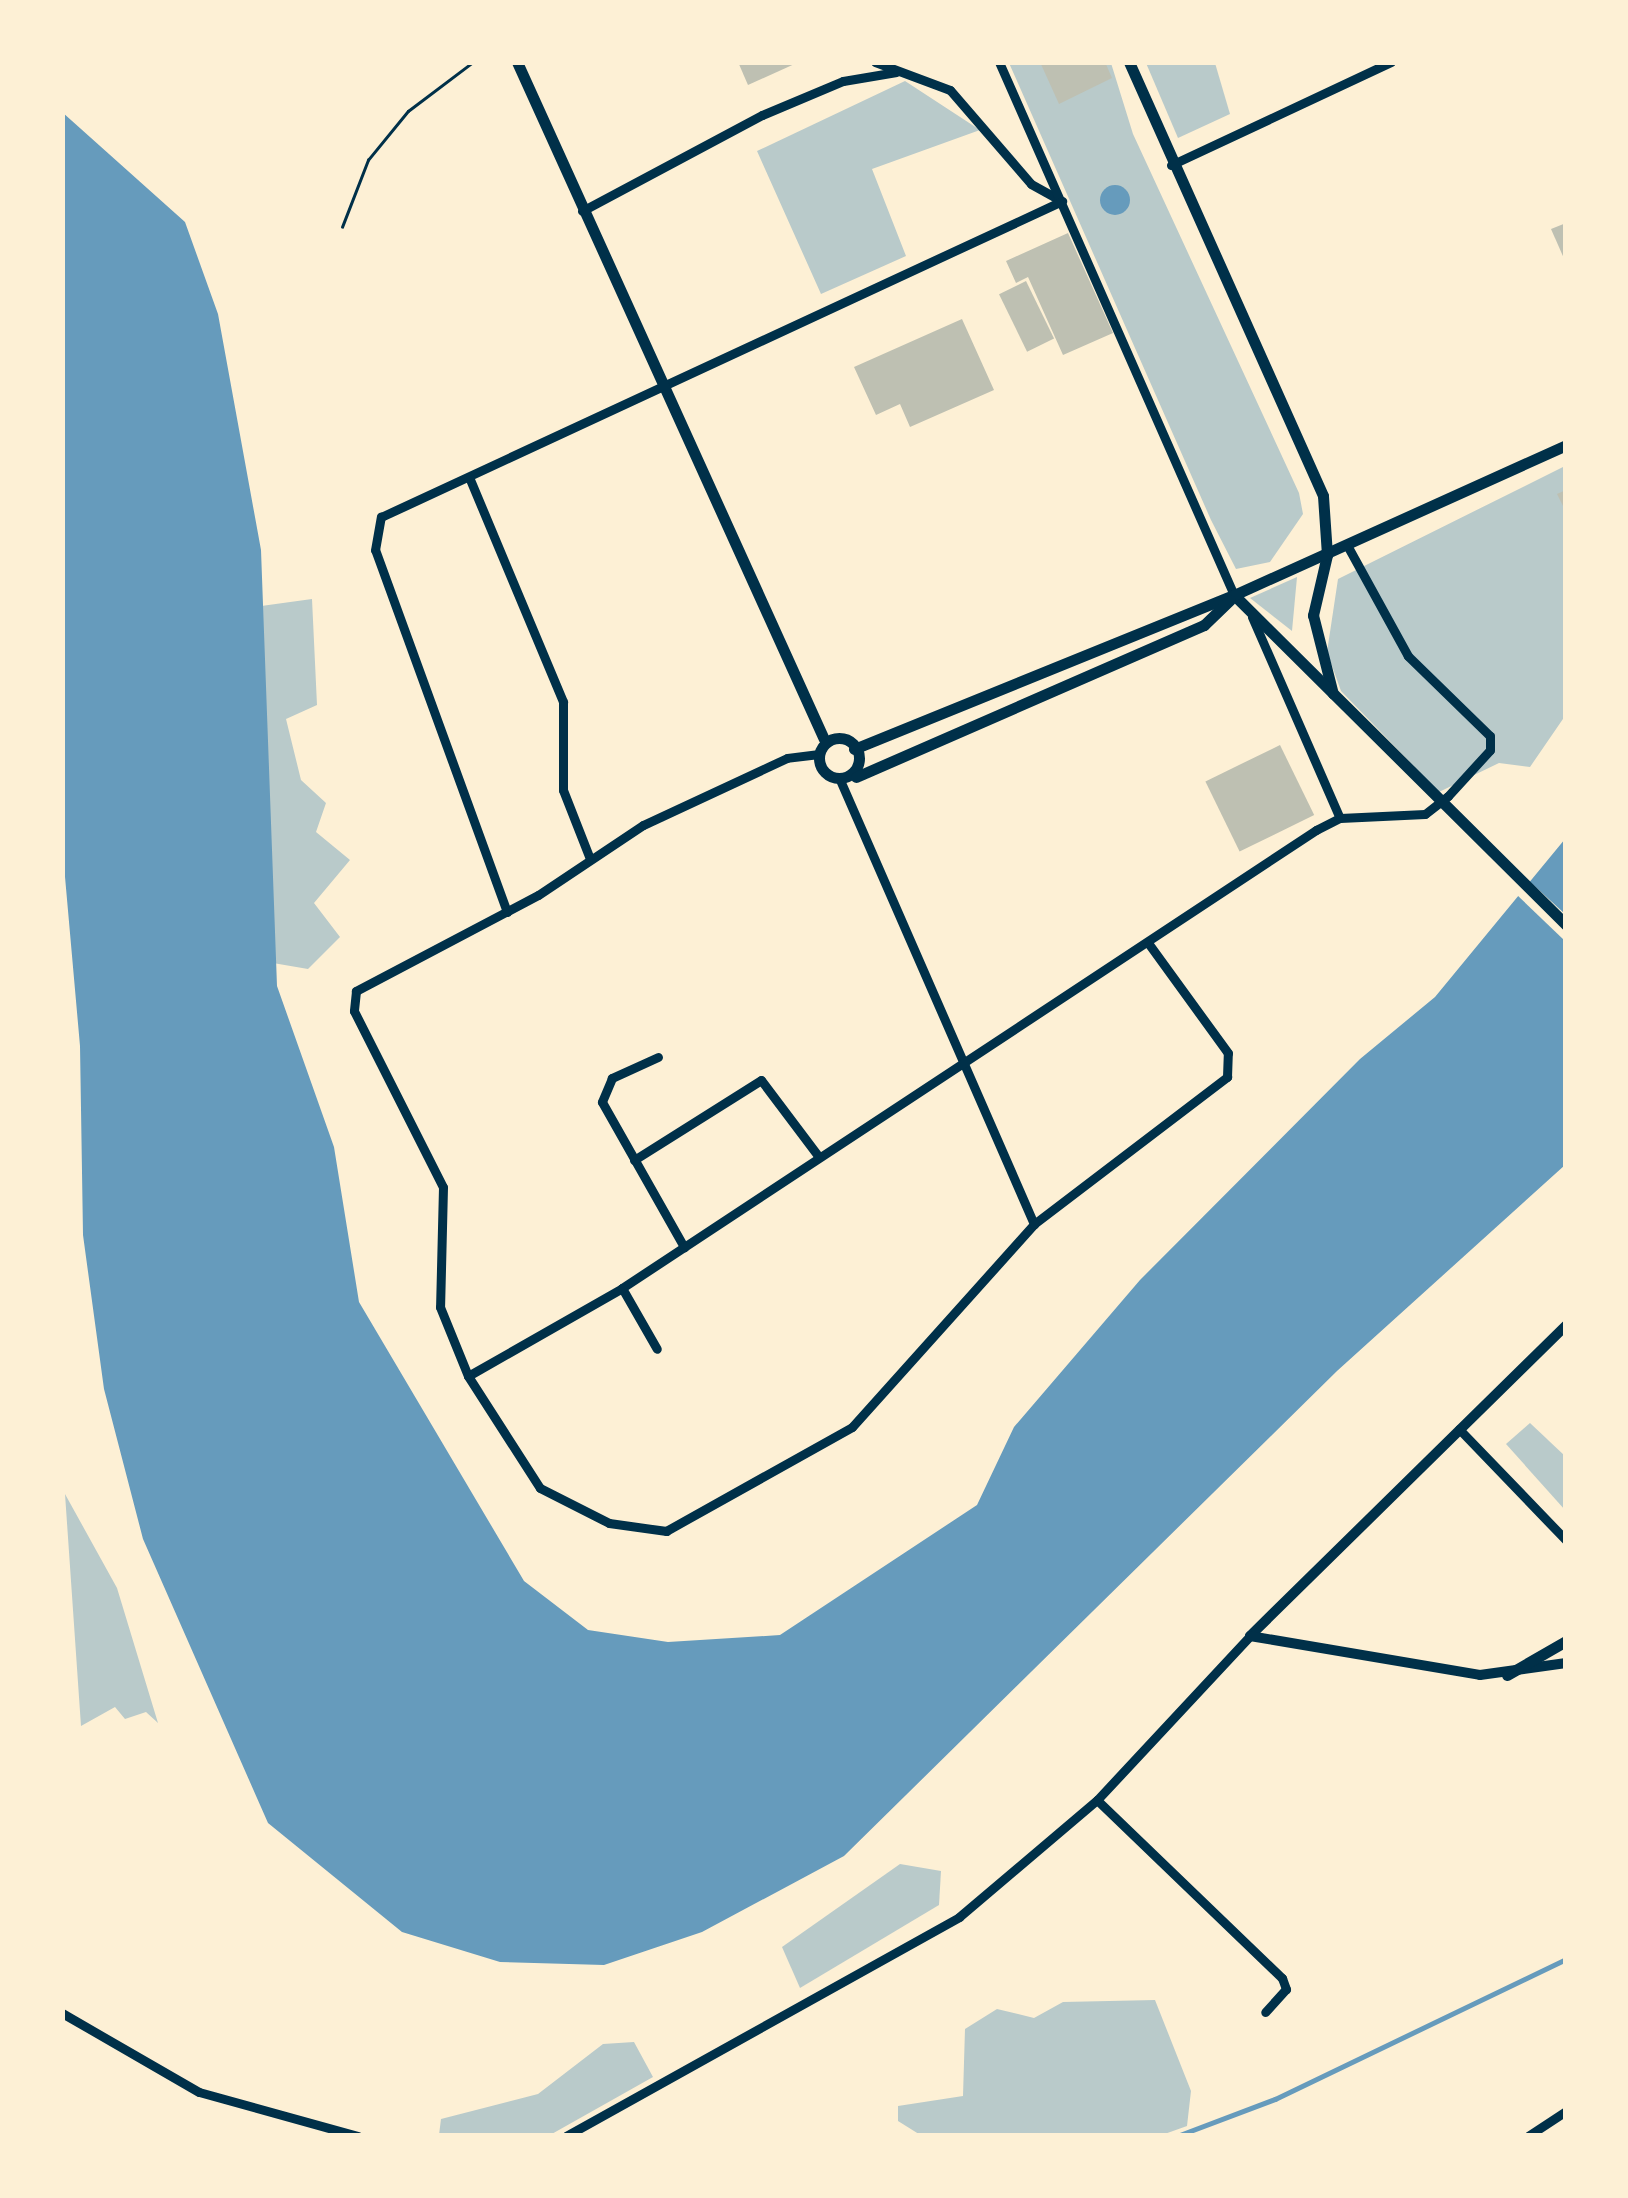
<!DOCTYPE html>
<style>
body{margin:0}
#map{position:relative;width:1628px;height:2198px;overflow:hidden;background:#fdf0d5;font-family:"Nunito Sans",sans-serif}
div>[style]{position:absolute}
.green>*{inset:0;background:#b9caca}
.water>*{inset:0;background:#669bbc}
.round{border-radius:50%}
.pier>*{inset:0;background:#fdf0d5}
.stream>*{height:5px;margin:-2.5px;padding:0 2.5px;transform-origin:2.5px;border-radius:2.5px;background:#669bbc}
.building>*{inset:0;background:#bec0b2;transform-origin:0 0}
.path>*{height:2.5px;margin:-1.25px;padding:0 1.25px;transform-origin:1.25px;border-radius:1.25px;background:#003049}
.minor>*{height:9px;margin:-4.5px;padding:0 4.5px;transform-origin:4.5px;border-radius:4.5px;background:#003049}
.tertiary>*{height:10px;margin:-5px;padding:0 5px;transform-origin:5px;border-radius:5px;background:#003049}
.secondary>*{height:11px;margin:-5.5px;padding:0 5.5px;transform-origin:5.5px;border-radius:5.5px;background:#003049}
.secondary>.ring{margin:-5.5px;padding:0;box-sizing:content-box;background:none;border:11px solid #003049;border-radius:50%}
span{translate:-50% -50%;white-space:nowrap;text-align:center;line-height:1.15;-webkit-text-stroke:10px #fdf0d5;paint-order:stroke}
.frame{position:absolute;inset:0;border:65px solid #fdf0d5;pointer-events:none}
</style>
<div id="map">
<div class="green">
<i style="clip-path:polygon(1009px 63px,1111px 63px,1133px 134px,1299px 493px,1303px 514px,1270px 562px,1236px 569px,1211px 520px)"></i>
<i style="clip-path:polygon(1146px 63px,1215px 63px,1230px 114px,1178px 138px)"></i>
<i style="clip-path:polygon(905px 81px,980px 130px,872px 169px,906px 256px,821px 294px,757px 151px)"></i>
<i style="clip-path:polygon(1565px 466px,1565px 716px,1530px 767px,1499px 763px,1439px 792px,1341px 691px,1327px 652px,1338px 579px)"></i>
<i style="clip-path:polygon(1297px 577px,1292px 631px,1250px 598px)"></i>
<i style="clip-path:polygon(312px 599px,317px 705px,286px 719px,301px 780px,326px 803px,316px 832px,350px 860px,314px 903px,340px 937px,308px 969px,250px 959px,246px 608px)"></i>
<i style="clip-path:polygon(1530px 1423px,1565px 1456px,1565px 1510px,1506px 1444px)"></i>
<i style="clip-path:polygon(65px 1494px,117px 1588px,158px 1723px,146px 1712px,125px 1719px,115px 1707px,81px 1726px)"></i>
<i style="clip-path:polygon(900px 1864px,941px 1871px,939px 1905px,800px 1988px,782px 1947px)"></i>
<i style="clip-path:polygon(1155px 2000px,1191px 2091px,1187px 2126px,1159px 2136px,922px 2136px,898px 2121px,898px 2106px,963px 2096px,965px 2029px,997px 2009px,1034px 2018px,1063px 2002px)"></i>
<i style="clip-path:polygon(634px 2042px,653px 2077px,550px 2135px,439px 2135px,441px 2119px,538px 2094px,603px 2044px)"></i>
</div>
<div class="water">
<i style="clip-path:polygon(62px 112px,185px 222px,218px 314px,261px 550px,277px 986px,334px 1147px,359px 1302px,524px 1581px,588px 1630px,668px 1642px,780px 1635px,977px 1505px,1014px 1427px,1140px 1280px,1360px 1059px,1435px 997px,1565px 839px,1565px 1165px,1337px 1371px,844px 1856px,702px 1932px,604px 1965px,500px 1962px,402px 1932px,268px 1823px,143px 1539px,104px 1389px,83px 1235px,80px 1046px,62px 843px)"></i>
<i class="round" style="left:1100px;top:185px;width:30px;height:30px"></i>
</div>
<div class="pier">
<i style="clip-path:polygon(1527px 879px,1565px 914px,1565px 941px,1516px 894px)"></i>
</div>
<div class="stream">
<i style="left:1177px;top:2136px;width:105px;rotate:-20.7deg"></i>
<i style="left:1275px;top:2099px;width:323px;rotate:-25.7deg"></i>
</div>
<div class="building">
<i style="clip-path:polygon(738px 62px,799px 62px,748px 85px)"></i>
<i style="clip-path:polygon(1040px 62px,1105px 62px,1112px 78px,1059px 104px)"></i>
<i style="clip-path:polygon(1566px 223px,1566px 263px,1551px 229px)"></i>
<i style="clip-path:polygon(1068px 233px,1113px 333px,1063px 355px,1028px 277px,1016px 283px,1006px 261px)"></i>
<i style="left:1026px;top:281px;width:64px;height:30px;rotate:64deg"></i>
<i style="clip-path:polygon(962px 319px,994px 390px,910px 427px,900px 404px,876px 415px,854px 367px)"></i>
<i style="clip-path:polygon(1566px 490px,1566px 512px,1557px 494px)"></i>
<i style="left:1280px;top:745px;width:78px;height:83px;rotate:64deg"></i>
</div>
<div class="path">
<i style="left:342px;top:227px;width:72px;rotate:-68.8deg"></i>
<i style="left:368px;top:160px;width:63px;rotate:-50.8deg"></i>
<i style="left:408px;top:111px;width:81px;rotate:-37deg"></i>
</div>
<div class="minor">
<i style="left:875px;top:62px;width:80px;rotate:20.5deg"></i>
<i style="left:950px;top:90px;width:124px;rotate:49.2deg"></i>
<i style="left:1031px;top:184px;width:33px;rotate:29deg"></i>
<i style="left:999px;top:62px;width:583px;rotate:66.21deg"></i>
<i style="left:1171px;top:165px;width:243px;rotate:-25.1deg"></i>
<i style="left:582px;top:211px;width:204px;rotate:-28.1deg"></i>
<i style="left:762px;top:115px;width:88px;rotate:-22.8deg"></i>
<i style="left:843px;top:81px;width:54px;rotate:-9.6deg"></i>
<i style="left:469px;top:477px;width:244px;rotate:67.3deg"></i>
<i style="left:563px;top:702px;width:88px;rotate:90deg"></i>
<i style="left:563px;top:790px;width:74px;rotate:68.6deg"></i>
<i style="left:1252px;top:617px;width:219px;rotate:66.4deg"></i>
<i style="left:819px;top:754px;width:32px;rotate:173deg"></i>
<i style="left:787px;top:758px;width:159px;rotate:155deg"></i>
<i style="left:643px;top:825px;width:126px;rotate:146.3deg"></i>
<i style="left:538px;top:895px;width:206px;rotate:152.2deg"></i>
<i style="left:356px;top:991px;width:20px;rotate:96deg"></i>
<i style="left:354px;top:1011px;width:197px;rotate:63.2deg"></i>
<i style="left:443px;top:1187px;width:120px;rotate:91.4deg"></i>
<i style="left:440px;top:1307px;width:74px;rotate:67.9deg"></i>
<i style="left:468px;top:1376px;width:133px;rotate:57.3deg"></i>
<i style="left:540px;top:1488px;width:77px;rotate:26.9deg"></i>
<i style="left:609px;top:1523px;width:58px;rotate:8deg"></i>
<i style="left:666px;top:1531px;width:213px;rotate:-29.2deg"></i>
<i style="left:852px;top:1427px;width:273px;rotate:-48.1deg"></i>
<i style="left:1034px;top:1224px;width:243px;rotate:-37.3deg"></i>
<i style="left:1227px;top:1077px;width:24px;rotate:-88deg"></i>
<i style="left:1228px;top:1053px;width:136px;rotate:-126deg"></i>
<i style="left:840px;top:780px;width:485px;rotate:66.4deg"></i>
<i style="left:507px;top:912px;width:385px;rotate:-110deg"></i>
<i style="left:375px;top:550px;width:34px;rotate:-80deg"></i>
<i style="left:381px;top:517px;width:751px;rotate:-24.89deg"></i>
<i style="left:658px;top:1057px;width:51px;rotate:155.5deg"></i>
<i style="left:612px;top:1078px;width:26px;rotate:113deg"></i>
<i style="left:602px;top:1102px;width:167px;rotate:60.5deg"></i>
<i style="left:634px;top:1160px;width:150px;rotate:-32.2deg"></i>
<i style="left:761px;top:1080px;width:96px;rotate:53deg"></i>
<i style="left:622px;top:1288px;width:70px;rotate:60.2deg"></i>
<i style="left:468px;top:1376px;width:177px;rotate:-29.7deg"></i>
<i style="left:622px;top:1288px;width:832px;rotate:-33.42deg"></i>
<i style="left:1316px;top:830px;width:27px;rotate:-27deg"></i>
<i style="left:1340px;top:818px;width:85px;rotate:-2.7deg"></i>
<i style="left:1425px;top:814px;width:29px;rotate:-38deg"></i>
<i style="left:1448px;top:796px;width:62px;rotate:-47.6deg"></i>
<i style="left:1490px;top:750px;width:14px;rotate:-90deg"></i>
<i style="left:1490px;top:736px;width:115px;rotate:-135.7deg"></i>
<i style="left:1408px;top:656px;width:127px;rotate:-118.8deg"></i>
<i style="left:1459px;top:1429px;width:154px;rotate:46.1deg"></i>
<i style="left:1097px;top:1800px;width:257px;rotate:43.9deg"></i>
<i style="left:1282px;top:1978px;width:12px;rotate:70deg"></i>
<i style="left:1286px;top:1989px;width:31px;rotate:132deg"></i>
<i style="left:62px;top:2013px;width:158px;rotate:30deg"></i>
<i style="left:199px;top:2092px;width:165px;rotate:15.5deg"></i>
<i style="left:566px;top:2136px;width:450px;rotate:-29.1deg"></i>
<i style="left:959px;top:1917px;width:181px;rotate:-40.3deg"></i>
<i style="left:1097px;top:1800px;width:224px;rotate:-47deg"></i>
<i style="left:1528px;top:2136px;width:45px;rotate:-33.3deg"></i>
</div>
<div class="tertiary">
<i style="left:1250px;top:1636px;width:443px;rotate:-44.5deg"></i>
<i style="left:1250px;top:1636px;width:233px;rotate:9.6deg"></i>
<i style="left:1480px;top:1675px;width:87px;rotate:-7.9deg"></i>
</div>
<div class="secondary">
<i style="left:517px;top:62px;width:743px;rotate:65.61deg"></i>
<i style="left:1129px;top:62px;width:475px;rotate:65.9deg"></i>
<i style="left:1323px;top:496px;width:59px;rotate:86.1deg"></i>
<i style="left:1327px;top:555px;width:62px;rotate:103.1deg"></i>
<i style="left:1313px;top:615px;width:81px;rotate:75.8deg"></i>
<i style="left:1234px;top:595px;width:468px;rotate:44.8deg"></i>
<i class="ring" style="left:819px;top:738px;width:29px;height:29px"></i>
<i style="left:854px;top:749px;width:410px;rotate:-22.1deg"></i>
<i style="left:1234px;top:595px;width:364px;rotate:-24.3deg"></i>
<i style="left:856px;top:777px;width:380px;rotate:-23.6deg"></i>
<i style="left:1204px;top:625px;width:36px;rotate:-44deg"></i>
<i style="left:1507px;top:1675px;width:68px;rotate:-30deg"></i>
</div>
<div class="frame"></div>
</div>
